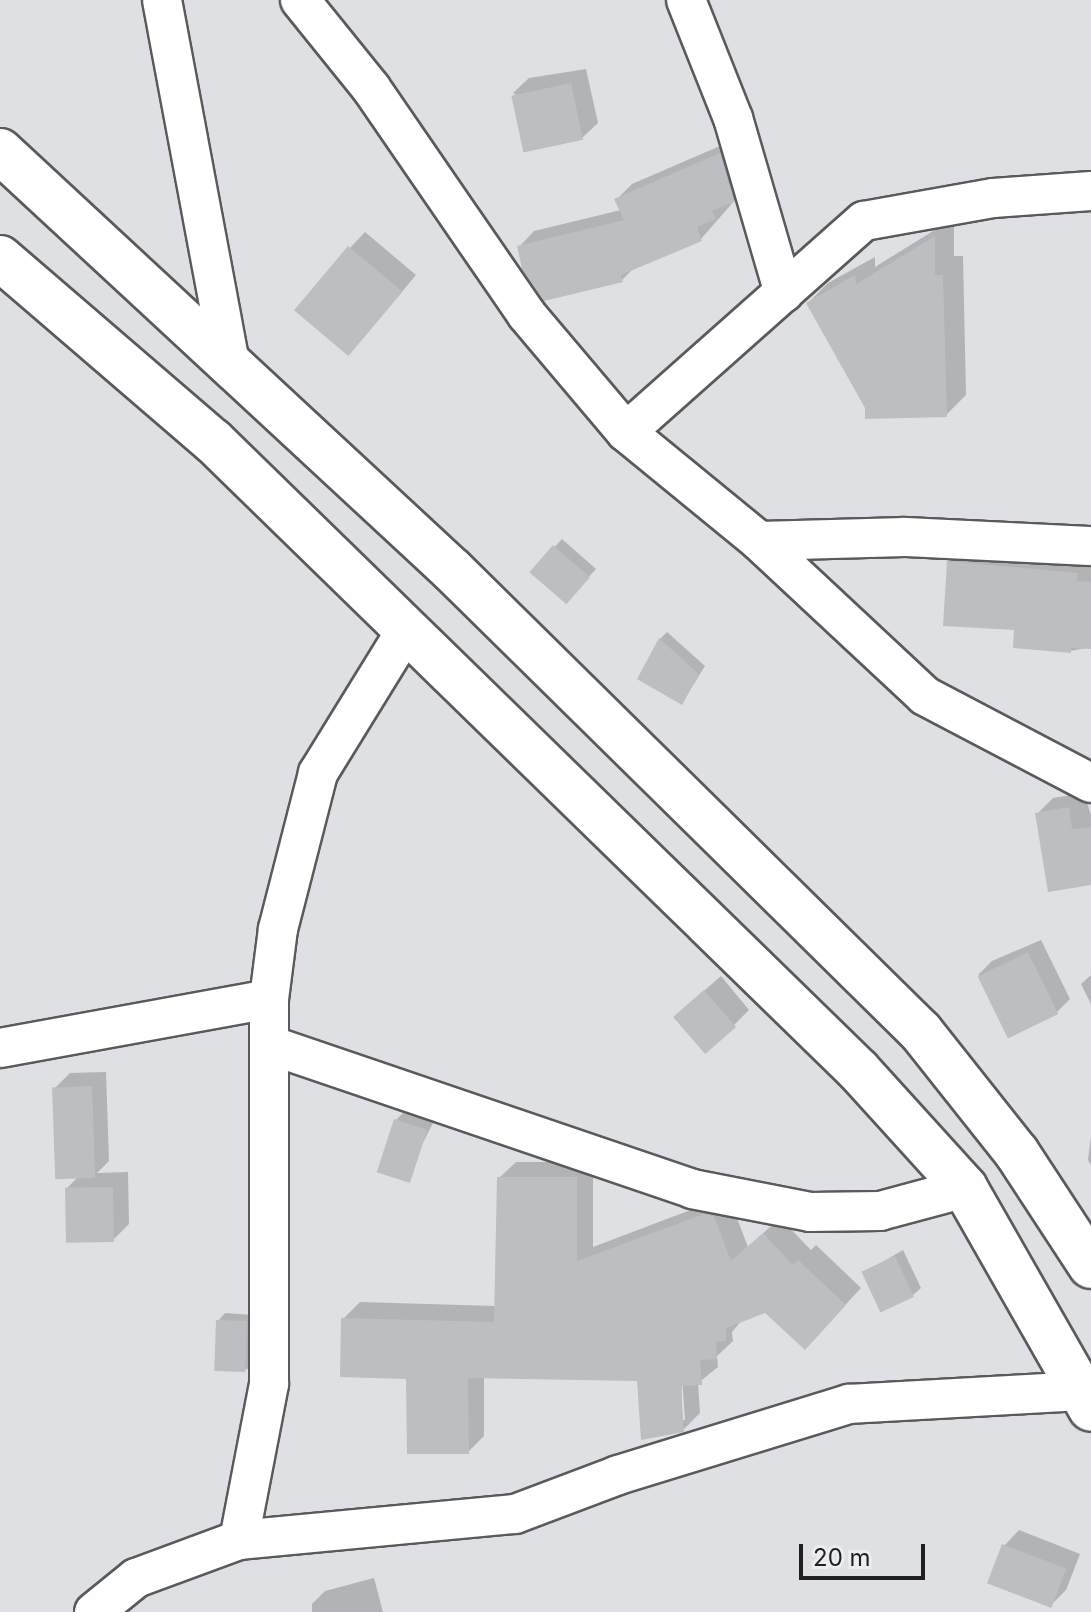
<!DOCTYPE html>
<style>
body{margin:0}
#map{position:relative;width:1091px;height:1612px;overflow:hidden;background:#dfe0e3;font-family:Inter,sans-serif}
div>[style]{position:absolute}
.shadow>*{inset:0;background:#0003}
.building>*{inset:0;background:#bdbec1;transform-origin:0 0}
.roads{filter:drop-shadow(2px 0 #595a5c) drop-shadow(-2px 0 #595a5c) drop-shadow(0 2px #595a5c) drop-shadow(0 -2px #595a5c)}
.street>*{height:38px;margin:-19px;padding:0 19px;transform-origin:19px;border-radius:19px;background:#fff}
.secondary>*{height:44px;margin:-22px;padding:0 22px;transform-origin:22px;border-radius:22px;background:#fff}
span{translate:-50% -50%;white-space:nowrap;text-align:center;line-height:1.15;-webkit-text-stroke:8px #ecedf1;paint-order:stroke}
.scale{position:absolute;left:799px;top:1544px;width:126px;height:36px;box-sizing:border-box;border:4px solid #1f1f20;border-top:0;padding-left:10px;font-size:24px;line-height:28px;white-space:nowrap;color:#1f1f20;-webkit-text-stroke:6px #ecedf1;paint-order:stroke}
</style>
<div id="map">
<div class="shadow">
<i style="clip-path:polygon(586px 69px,598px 123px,582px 138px,513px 93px,529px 78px)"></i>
<i style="clip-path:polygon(736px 139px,749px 184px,701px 239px,635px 267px,622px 280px,519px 247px,534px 231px,621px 210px,617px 199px,632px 184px)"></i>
<i style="clip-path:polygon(954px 218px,954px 256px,963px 256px,966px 395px,946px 415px,867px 407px,808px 303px,828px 283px,875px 257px,875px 267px)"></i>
<i style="clip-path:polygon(365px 232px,416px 275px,363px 338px,350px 248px)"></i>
<i style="clip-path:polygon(562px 539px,596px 569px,573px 594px,532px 572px)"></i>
<i style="clip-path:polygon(964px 547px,1091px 558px,1091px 647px,1070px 651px,1016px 628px,948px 562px)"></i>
<i style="clip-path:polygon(667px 632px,705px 666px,682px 703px,660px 639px)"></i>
<i style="clip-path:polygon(1084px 793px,1091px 815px,1091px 883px,1037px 814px,1053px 798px)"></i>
<i style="clip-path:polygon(1041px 940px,1070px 999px,1057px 1012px,978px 975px,992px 961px)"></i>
<i style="clip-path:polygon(1091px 975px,1091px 1004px,1081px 984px)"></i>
<i style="clip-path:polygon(721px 976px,749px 1010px,734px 1025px,675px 1016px)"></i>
<i style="clip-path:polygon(106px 1072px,109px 1161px,97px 1173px,128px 1172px,129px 1224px,113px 1240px,67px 1188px,79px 1176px,54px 1089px,70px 1073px)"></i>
<i style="clip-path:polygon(403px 1113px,433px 1123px,404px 1180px,396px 1120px)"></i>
<i style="clip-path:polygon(1091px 1136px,1091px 1165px,1088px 1160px)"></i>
<i style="clip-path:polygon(evenodd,516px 1162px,593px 1162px,593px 1247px,722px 1198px,730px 1200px,748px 1247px,780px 1218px,811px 1250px,816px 1245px,861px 1288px,821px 1331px,766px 1311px,742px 1320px,732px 1332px,733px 1341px,717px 1356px,718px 1367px,698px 1383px,700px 1413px,683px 1430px,639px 1379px,484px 1376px,484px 1436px,468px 1452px,408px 1377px,343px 1319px,360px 1302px,496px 1306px,499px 1178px,516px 1162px,682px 1376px,685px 1420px,681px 1420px,682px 1376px)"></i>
<i style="clip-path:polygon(903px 1250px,921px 1288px,913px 1295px,864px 1273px)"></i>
<i style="clip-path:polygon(225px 1313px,254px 1315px,254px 1362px,246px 1370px,218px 1321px)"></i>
<i style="clip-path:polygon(1019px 1530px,1080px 1554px,1066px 1590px,1050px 1606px,1004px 1546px)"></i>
<i style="clip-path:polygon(374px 1578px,383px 1612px,312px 1612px,312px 1604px,325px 1591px)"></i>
</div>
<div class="building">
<i style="left:571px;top:83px;width:58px;height:61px;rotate:78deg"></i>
<i style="clip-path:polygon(720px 153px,734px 202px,712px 211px,716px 219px,697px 227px,702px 241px,621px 275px,623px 282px,544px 301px,522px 269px,517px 246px,624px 220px,614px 199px)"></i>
<i style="clip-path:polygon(935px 236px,935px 275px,943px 275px,947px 417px,865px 419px,865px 408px,806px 303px,855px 275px,856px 284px)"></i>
<i style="left:348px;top:246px;width:71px;height:84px;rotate:40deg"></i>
<i style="left:553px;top:545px;width:49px;height:36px;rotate:41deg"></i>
<i style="clip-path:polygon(947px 561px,1078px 573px,1077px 581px,1091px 582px,1091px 649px,1071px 648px,1071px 653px,1013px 648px,1014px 630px,943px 626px)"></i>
<i style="clip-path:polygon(659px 638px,699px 674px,682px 705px,637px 679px)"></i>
<i style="clip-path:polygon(1069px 807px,1072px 829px,1091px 827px,1091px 885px,1048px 892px,1035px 813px)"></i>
<i style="left:1028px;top:952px;width:69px;height:56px;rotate:64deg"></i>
<i style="left:704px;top:990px;width:49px;height:41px;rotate:49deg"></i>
<i style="left:92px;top:1086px;width:92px;height:40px;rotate:88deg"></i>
<i style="left:394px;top:1119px;width:35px;height:56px;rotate:18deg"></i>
<i style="clip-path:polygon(497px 1177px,577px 1177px,577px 1261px,704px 1214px,714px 1216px,731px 1261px,763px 1233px,793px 1265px,798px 1260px,846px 1305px,805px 1350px,765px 1313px,726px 1328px,726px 1341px,716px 1341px,717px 1359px,700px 1360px,702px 1385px,681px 1386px,684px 1432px,641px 1440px,637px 1381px,468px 1378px,469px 1454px,407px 1454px,406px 1379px,340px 1377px,341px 1318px,494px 1322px)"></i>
<i style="left:113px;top:1187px;width:55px;height:48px;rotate:89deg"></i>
<i style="left:895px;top:1256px;width:45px;height:37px;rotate:65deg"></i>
<i style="left:216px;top:1320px;width:31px;height:51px;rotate:2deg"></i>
<i style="left:1002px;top:1544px;width:69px;height:42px;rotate:21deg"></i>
</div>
<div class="roads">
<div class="street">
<i style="left:162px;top:0;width:371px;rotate:79.4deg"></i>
<i style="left:300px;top:0;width:113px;rotate:51.1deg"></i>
<i style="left:371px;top:88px;width:275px;rotate:55.5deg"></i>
<i style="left:527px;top:315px;width:153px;rotate:49.8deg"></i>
<i style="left:626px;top:432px;width:172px;rotate:39.3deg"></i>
<i style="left:759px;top:541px;width:227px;rotate:43deg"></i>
<i style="left:925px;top:696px;width:187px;rotate:27.7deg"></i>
<i style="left:686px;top:0;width:127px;rotate:68.3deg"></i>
<i style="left:733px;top:118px;width:182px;rotate:73.8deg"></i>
<i style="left:626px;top:432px;width:318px;rotate:-41.6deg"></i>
<i style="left:864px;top:221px;width:131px;rotate:-10.1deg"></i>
<i style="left:993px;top:198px;width:98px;rotate:-4.1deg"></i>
<i style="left:759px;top:541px;width:146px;rotate:-1.6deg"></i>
<i style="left:905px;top:537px;width:186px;rotate:2.8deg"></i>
<i style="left:273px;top:1046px;width:443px;rotate:18.8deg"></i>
<i style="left:692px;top:1189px;width:120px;rotate:11deg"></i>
<i style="left:810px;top:1212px;width:70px;rotate:-0.8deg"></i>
<i style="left:880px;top:1211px;width:88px;rotate:-15.1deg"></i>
<i style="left:0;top:1048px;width:273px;rotate:-10.3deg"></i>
<i style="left:239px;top:1540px;width:159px;rotate:-79.1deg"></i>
<i style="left:269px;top:1384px;width:385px;rotate:-90deg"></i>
<i style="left:269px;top:999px;width:71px;rotate:-82.7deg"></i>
<i style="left:278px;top:929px;width:161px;rotate:-75.6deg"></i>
<i style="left:318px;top:773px;width:166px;rotate:-58.3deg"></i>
<i style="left:94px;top:1612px;width:54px;rotate:-39deg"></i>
<i style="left:136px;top:1578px;width:110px;rotate:-20.3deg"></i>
<i style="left:239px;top:1540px;width:277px;rotate:-5.4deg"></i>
<i style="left:515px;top:1514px;width:110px;rotate:-20.7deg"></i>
<i style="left:618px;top:1475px;width:242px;rotate:-17.1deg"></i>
<i style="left:849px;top:1404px;width:232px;rotate:-3.2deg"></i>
</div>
<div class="secondary">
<i style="left:0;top:151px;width:616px;rotate:42.83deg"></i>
<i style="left:452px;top:570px;width:658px;rotate:44.57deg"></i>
<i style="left:921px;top:1032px;width:154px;rotate:51.6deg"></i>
<i style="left:1017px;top:1153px;width:135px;rotate:56.8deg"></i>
<i style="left:0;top:258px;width:281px;rotate:40.7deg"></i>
<i style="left:213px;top:441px;width:902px;rotate:44.28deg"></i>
<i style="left:859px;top:1071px;width:158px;rotate:47.8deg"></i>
<i style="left:965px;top:1188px;width:254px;rotate:60.3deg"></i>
</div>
</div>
<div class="scale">20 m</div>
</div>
